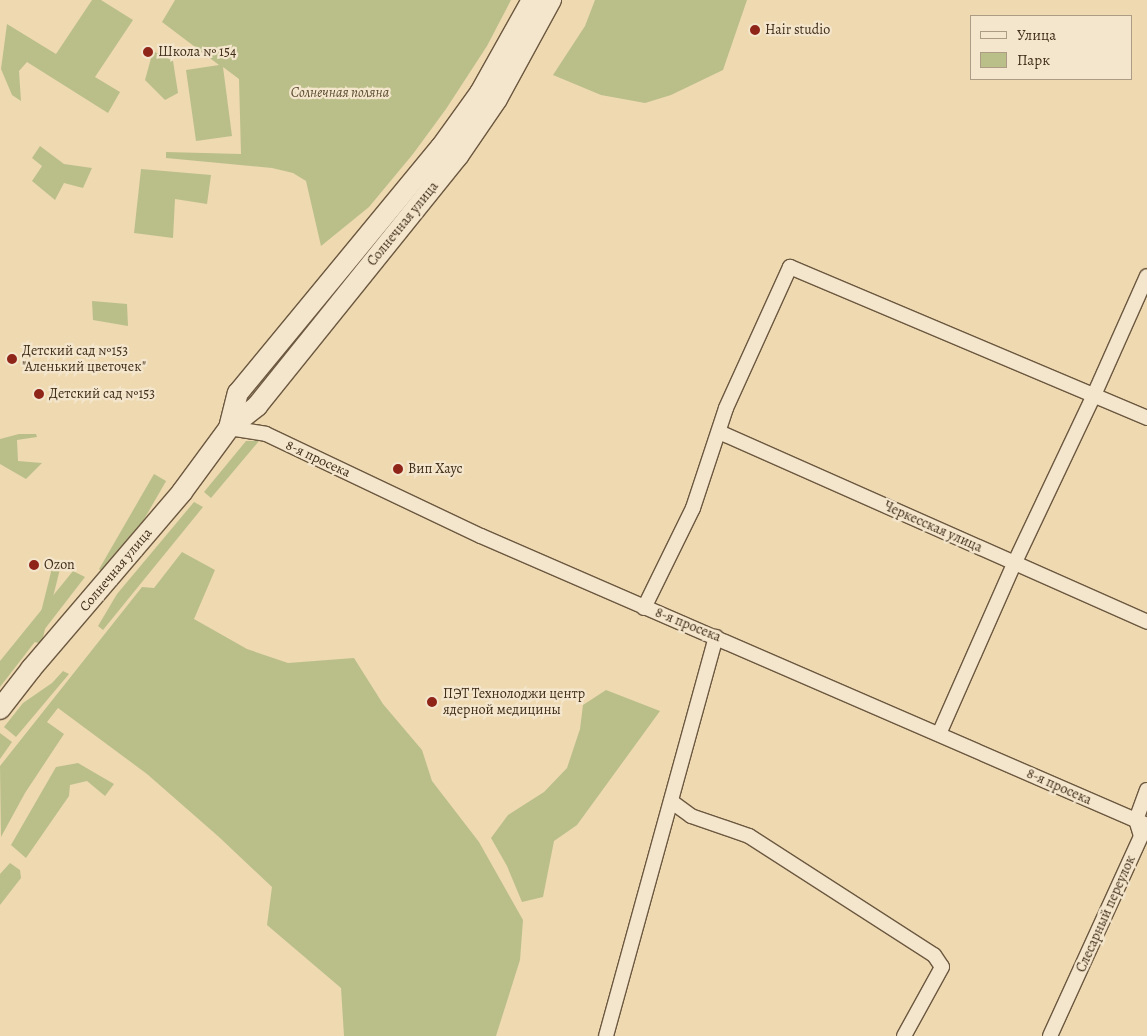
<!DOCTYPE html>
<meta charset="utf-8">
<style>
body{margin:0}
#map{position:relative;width:1147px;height:1036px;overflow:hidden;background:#eed9b1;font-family:Alegreya,serif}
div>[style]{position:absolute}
.green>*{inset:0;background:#babf8a;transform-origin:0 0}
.roads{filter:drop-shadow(1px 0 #6c5840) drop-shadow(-1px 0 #6c5840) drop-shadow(0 1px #6c5840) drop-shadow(0 -1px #6c5840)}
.street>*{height:14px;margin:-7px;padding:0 7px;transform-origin:7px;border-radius:7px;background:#f4e6cc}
.secondary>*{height:20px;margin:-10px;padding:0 10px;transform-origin:10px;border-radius:10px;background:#f4e6cc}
.dots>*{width:14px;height:14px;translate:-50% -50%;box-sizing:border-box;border:2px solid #f4e6cc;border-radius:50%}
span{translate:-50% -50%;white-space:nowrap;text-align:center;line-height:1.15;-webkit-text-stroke:4.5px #f4e6cc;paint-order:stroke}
.poi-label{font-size:14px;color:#402d1a}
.left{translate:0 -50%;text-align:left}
.park-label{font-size:14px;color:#584a30;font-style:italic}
.street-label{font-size:14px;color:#402d1a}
.legend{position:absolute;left:970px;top:15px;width:162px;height:65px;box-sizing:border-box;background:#f4e6cc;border:1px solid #ac9c85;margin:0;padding:6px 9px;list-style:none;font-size:15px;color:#402d1a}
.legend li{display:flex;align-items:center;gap:10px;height:25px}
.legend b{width:25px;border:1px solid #ac9c85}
</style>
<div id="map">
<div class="green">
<i style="clip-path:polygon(92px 0,101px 0,133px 20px,95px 77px,120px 92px,108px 113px,27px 62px,19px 71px,21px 101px,12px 95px,1px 69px,7px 24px,56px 54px)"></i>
<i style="clip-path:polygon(175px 0,511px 0,487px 46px,446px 109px,413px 154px,369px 207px,321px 246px,306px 181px,293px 173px,272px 168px,166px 158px,166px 152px,241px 154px,239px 79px,223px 67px,232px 136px,196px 141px,186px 70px,219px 65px,162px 22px)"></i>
<i style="clip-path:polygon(595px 0,747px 0,723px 70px,671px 95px,645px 103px,601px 95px,553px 75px,585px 26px)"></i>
<i style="clip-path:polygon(153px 51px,173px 61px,178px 93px,165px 100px,145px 80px)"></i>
<i style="clip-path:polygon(40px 146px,64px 164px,92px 168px,83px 188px,64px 183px,55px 200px,32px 181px,42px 166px,32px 158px)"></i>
<i style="clip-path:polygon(141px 169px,211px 175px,207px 204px,175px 199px,173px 238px,134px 233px)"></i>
<i style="clip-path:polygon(92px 301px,127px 304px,128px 326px,93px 320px)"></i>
<i style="clip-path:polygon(19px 434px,36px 434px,37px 437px,17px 440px,18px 461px,42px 463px,26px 479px,0 464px,0 439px)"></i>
<i style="clip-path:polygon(246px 441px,259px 441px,211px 498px,204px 492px)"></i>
<i style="left:154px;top:474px;width:14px;height:110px;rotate:30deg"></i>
<i style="clip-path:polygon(194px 502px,203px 507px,103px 630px,98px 626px,117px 594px)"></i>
<i style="clip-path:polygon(182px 552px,215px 570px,194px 619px,247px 649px,288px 663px,354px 658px,383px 704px,422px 750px,432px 781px,479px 842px,523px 920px,520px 960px,496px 1036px,344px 1036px,341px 988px,267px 925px,272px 887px,219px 837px,147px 774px,58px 708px,47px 722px,64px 734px,25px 793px,1px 837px,0 766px,142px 587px,154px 588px)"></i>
<i style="left:52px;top:568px;width:8px;height:76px;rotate:14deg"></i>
<i style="clip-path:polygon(73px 571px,85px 577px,0 687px,0 661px)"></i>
<i style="clip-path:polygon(63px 671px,69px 674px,16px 737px,4px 727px,23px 703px,52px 683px)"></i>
<i style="clip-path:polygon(606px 690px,660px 711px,577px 825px,554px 841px,543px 897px,522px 902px,507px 866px,491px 838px,508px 815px,544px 792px,567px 768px,580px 729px,583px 705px)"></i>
<i style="clip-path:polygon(0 733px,12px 742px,0 759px)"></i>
<i style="clip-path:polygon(78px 763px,114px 784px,105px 796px,87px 781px,70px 785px,69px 796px,26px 858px,11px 845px,56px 767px)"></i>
<i style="clip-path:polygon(10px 863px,20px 870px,21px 878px,0 905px,0 874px)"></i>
</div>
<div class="roads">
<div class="street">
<i style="left:229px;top:428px;width:37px;rotate:9deg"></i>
<i style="left:266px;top:434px;width:238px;rotate:25.4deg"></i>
<i style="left:481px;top:536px;width:726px;rotate:23.46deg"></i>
<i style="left:719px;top:432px;width:468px;rotate:23.9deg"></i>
<i style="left:644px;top:608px;width:111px;rotate:-63.9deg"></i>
<i style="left:693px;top:508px;width:105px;rotate:-71.7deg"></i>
<i style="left:726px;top:408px;width:155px;rotate:-65.6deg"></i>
<i style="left:790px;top:267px;width:388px;rotate:22.9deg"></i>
<i style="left:939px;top:734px;width:188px;rotate:-66.2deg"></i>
<i style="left:1015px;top:562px;width:185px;rotate:-64.7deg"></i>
<i style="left:1094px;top:395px;width:130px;rotate:-66deg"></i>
<i style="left:672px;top:802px;width:24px;rotate:36deg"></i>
<i style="left:691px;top:816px;width:61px;rotate:19deg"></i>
<i style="left:749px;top:836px;width:220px;rotate:32.8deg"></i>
<i style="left:934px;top:955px;width:14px;rotate:56deg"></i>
<i style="left:942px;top:967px;width:79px;rotate:118.8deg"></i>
<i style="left:606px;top:1036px;width:414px;rotate:-74.6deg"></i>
<i style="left:1050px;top:1036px;width:220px;rotate:-65.5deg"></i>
<i style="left:1141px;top:836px;width:17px;rotate:-107deg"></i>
<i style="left:1136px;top:820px;width:32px;rotate:-70deg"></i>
</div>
<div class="secondary">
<i style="left:229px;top:428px;width:36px;rotate:-76deg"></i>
<i style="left:238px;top:393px;width:319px;rotate:-50.5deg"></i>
<i style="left:441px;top:147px;width:67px;rotate:-54.2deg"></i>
<i style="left:480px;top:93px;width:107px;rotate:-60.8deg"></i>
<i style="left:0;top:709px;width:51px;rotate:-52.2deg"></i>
<i style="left:31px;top:669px;width:233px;rotate:-49.5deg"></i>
<i style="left:182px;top:492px;width:79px;rotate:-53.7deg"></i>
<i style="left:229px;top:428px;width:36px;rotate:-38deg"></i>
<i style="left:257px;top:406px;width:321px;rotate:-51.2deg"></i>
<i style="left:458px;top:156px;width:69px;rotate:-55.6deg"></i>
<i style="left:497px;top:99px;width:113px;rotate:-61.4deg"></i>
</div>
</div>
<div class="dots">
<i style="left:755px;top:30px;background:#8f2418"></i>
<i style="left:148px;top:52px;background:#8f2418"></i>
<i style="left:12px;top:359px;background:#8f2418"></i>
<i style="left:39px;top:394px;background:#8f2418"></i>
<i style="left:398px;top:469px;background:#8f2418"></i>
<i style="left:34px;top:565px;background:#8f2418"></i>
<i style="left:432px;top:702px;background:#8f2418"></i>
</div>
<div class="poi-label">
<span class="left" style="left:765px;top:30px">Hair studio</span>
<span class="left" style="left:158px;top:52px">Школа № 154</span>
<span class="left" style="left:22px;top:359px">Детский сад №153<br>"Аленький цветочек"</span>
<span class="left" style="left:49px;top:394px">Детский сад №153</span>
<span class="left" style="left:408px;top:469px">Вип Хаус</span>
<span class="left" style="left:44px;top:565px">Ozon</span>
<span class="left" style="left:443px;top:702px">ПЭТ Технолоджи центр<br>ядерной медицины</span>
</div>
<div class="park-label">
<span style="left:340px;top:93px">Солнечная поляна</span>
</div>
<div class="street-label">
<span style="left:403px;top:224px;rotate:-51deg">Солнечная улица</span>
<span style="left:318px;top:459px;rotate:25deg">8-я просека</span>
<span style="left:933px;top:527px;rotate:24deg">Черкесская улица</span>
<span style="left:116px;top:570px;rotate:-50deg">Солнечная улица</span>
<span style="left:688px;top:625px;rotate:22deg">8-я просека</span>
<span style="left:1059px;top:787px;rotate:24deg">8-я просека</span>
<span style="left:1106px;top:914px;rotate:-66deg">Слесарный переулок</span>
</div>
<ul class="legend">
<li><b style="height:6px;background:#f4e6cc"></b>Улица</li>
<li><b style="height:14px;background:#babf8a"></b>Парк</li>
</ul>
</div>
